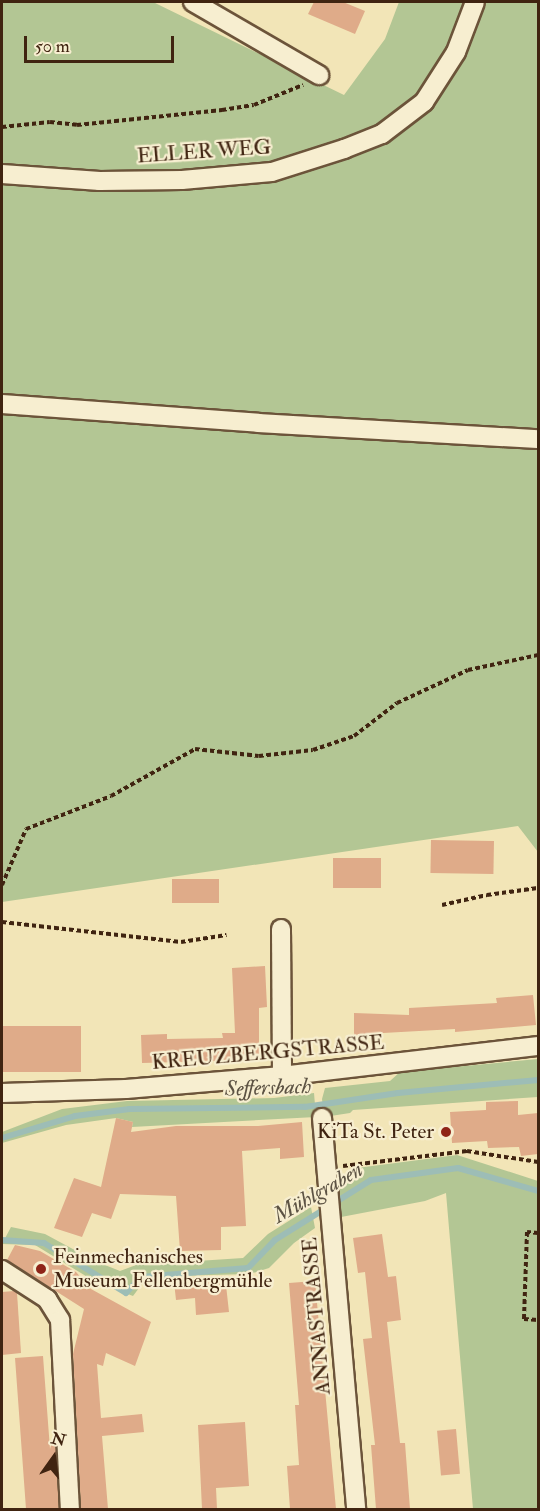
<!DOCTYPE html>
<meta charset="utf-8">
<style>
body{margin:0}
#map{position:relative;width:540px;height:1511px;overflow:hidden;background:#f2e5b7;font-family:"IM FELL Double Pica",serif}
div>[style]{position:absolute}
.green>*{inset:0;background:#b3c694}
.stream>*{height:6px;margin:-3px;padding:0 3px;transform-origin:3px;border-radius:3px;background:#9dbdb6}
.building>*{inset:0;background:#dfab89;transform-origin:0 0}
.path>*{height:4px;margin-top:-2px;transform-origin:0;background:repeating-linear-gradient(90deg,#402411 0 4.5px,transparent 0 7.5px)}
.roads{filter:drop-shadow(2px 0 #6c543a) drop-shadow(-2px 0 #6c543a) drop-shadow(0 2px #6c543a) drop-shadow(0 -2px #6c543a)}
.minor>*{height:18px;margin:-9px;padding:0 9px;transform-origin:9px;border-radius:9px;background:#f7eed0}
.dots>*{width:16px;height:16px;translate:-50% -50%;box-sizing:border-box;border:3px solid #f7eed0;border-radius:50%}
span{translate:-50% -50%;white-space:nowrap;text-align:center;line-height:1.15;-webkit-text-stroke:4.5px #f7eed0;paint-order:stroke}
.street-label{font-size:21px;color:#402411}
.poi-label{font-size:21px;color:#402411}
.right{translate:-100% -50%;text-align:right}
.left{translate:0 -50%;text-align:left}
.water-label{font-size:22px;color:#5c5243;font-style:italic}
.frame{position:absolute;inset:0;border:3px solid #402411;pointer-events:none}
.north{position:absolute;left:24px;top:1427px;width:60px;height:60px;-webkit-text-stroke:4px #f7eed0;paint-order:stroke;rotate:14deg;font-size:16px;font-weight:700;line-height:24px;text-align:center;color:#402411}
.north::after{content:'';display:block;margin:auto;width:21px;height:27px;background:#402411;clip-path:polygon(50% 0,100% 100%,50% 72%,0 100%)}
.scale{position:absolute;left:24px;top:36px;width:150px;height:27px;box-sizing:border-box;border:3px solid #402411;border-top:0;padding-left:8px;font-size:18px;line-height:21px;white-space:nowrap;color:#402411;-webkit-text-stroke:4px #f7eed0;paint-order:stroke}
</style>
<div id="map">
<div class="green">
<i style="clip-path:polygon(2px 2px,153px 2px,344px 95px,385px 39px,399px 2px,538px 2px,538px 852px,518px 826px,2px 902px)"></i>
<i style="clip-path:polygon(538px 1059px,538px 1097px,353px 1110px,350px 1113px,324px 1117px,322px 1099px,325px 1088px,390px 1081px,400px 1072px)"></i>
<i style="clip-path:polygon(314px 1093px,316px 1117px,132px 1127px,133px 1122px,116px 1118px,66px 1125px,2px 1143px,2px 1132px,62px 1109px,127px 1101px,274px 1098px)"></i>
<i style="clip-path:polygon(457px 1155px,538px 1181px,538px 1509px,473px 1509px,446px 1193px,425px 1201px,336px 1218px,332px 1196px,342px 1181px,357px 1168px)"></i>
<i style="clip-path:polygon(311px 1207px,315px 1228px,294px 1243px,269px 1268px,250px 1274px,172px 1276px,142px 1284px,133px 1296px,94px 1281px,35px 1245px,2px 1244px,11px 1227px,45px 1234px,95px 1261px,120px 1271px,136px 1265px,243px 1258px,268px 1234px)"></i>
</div>
<div class="stream">
<i style="left:2px;top:1138px;width:76px;rotate:-16.8deg"></i>
<i style="left:75px;top:1116px;width:55px;rotate:-7.3deg"></i>
<i style="left:130px;top:1109px;width:175px;rotate:-0.7deg"></i>
<i style="left:305px;top:1107px;width:94px;rotate:-8.6deg"></i>
<i style="left:398px;top:1093px;width:141px;rotate:-5.3deg"></i>
<i style="left:2px;top:1240px;width:42px;rotate:4.1deg"></i>
<i style="left:44px;top:1243px;width:96px;rotate:31.4deg"></i>
<i style="left:126px;top:1293px;width:22px;rotate:-47deg"></i>
<i style="left:141px;top:1277px;width:107px;rotate:-4.8deg"></i>
<i style="left:248px;top:1268px;width:39px;rotate:-46deg"></i>
<i style="left:275px;top:1240px;width:113px;rotate:-32deg"></i>
<i style="left:371px;top:1180px;width:88px;rotate:-7.9deg"></i>
<i style="left:458px;top:1168px;width:83px;rotate:16deg"></i>
</div>
<div class="building">
<i style="clip-path:polygon(314px 2px,343px 2px,365px 11px,355px 34px,308px 14px)"></i>
<i style="left:431px;top:840px;width:63px;height:33px;rotate:1deg"></i>
<i style="left:333px;top:858px;width:48px;height:30px"></i>
<i style="left:172px;top:879px;width:47px;height:24px"></i>
<i style="clip-path:polygon(265px 966px,267px 1007px,259px 1008px,259px 1060px,142px 1063px,141px 1035px,167px 1034px,167px 1039px,223px 1038px,222px 1033px,235px 1033px,232px 968px)"></i>
<i style="clip-path:polygon(533px 995px,536px 1025px,455px 1032px,455px 1029px,383px 1033px,382px 1036px,354px 1036px,354px 1013px,409px 1015px,409px 1008px,497px 1003px,496px 998px)"></i>
<i style="left:2px;top:1026px;width:79px;height:46px"></i>
<i style="clip-path:polygon(518px 1101px,518px 1115px,538px 1113px,538px 1154px,521px 1156px,519px 1147px,488px 1148px,487px 1141px,452px 1143px,450px 1112px,486px 1110px,486px 1102px)"></i>
<i style="clip-path:polygon(116px 1118px,133px 1122px,131px 1132px,176px 1126px,258px 1126px,302px 1122px,304px 1157px,280px 1159px,280px 1148px,242px 1151px,246px 1226px,221px 1227px,221px 1250px,180px 1251px,176px 1196px,120px 1194px,111px 1219px,92px 1213px,82px 1237px,54px 1228px,74px 1178px,101px 1187px)"></i>
<i style="clip-path:polygon(382px 1234px,388px 1277px,396px 1276px,401px 1320px,387px 1322px,400px 1443px,405px 1443px,410px 1509px,376px 1509px,371px 1445px,375px 1445px,363px 1339px,372px 1338px,365px 1272px,358px 1273px,353px 1238px)"></i>
<i style="clip-path:polygon(15px 1245px,40px 1251px,76px 1272px,91px 1289px,151px 1322px,135px 1366px,106px 1353px,103px 1366px,97px 1364px,101px 1418px,142px 1414px,144px 1432px,102px 1436px,108px 1509px,81px 1509px,73px 1354px,84px 1309px,7px 1260px)"></i>
<i style="clip-path:polygon(225px 1276px,229px 1312px,196px 1315px,195px 1298px,176px 1300px,174px 1282px)"></i>
<i style="clip-path:polygon(315px 1281px,336px 1509px,290px 1509px,287px 1466px,299px 1465px,295px 1405px,299px 1405px,289px 1283px)"></i>
<i style="clip-path:polygon(14px 1291px,17px 1293px,21px 1353px,2px 1355px,2px 1292px)"></i>
<i style="clip-path:polygon(43px 1356px,50px 1449px,55px 1431px,59px 1509px,26px 1509px,15px 1358px)"></i>
<i style="clip-path:polygon(245px 1422px,249px 1486px,216px 1488px,217px 1509px,202px 1509px,198px 1425px)"></i>
<i style="left:456px;top:1429px;width:45px;height:19px;rotate:85deg"></i>
</div>
<div class="path">
<i style="left:2px;top:127px;width:48px;rotate:-5.9deg"></i>
<i style="left:50px;top:122px;width:27px;rotate:6deg"></i>
<i style="left:77px;top:125px;width:146px;rotate:-5.9deg"></i>
<i style="left:222px;top:110px;width:32px;rotate:-9deg"></i>
<i style="left:254px;top:105px;width:53px;rotate:-22.2deg"></i>
<i style="left:2px;top:885px;width:61px;rotate:-66.8deg"></i>
<i style="left:26px;top:829px;width:91px;rotate:-21.2deg"></i>
<i style="left:111px;top:796px;width:96px;rotate:-29.2deg"></i>
<i style="left:195px;top:749px;width:64px;rotate:6.2deg"></i>
<i style="left:259px;top:756px;width:54px;rotate:-6.3deg"></i>
<i style="left:313px;top:750px;width:43px;rotate:-18.9deg"></i>
<i style="left:354px;top:736px;width:54px;rotate:-37.5deg"></i>
<i style="left:397px;top:703px;width:78px;rotate:-24.9deg"></i>
<i style="left:468px;top:670px;width:72px;rotate:-12.1deg"></i>
<i style="left:442px;top:905px;width:46px;rotate:-12.5deg"></i>
<i style="left:487px;top:895px;width:51px;rotate:-7.8deg"></i>
<i style="left:2px;top:922px;width:180px;rotate:6.4deg"></i>
<i style="left:181px;top:942px;width:46px;rotate:-8.8deg"></i>
<i style="left:343px;top:1166px;width:125px;rotate:-6.9deg"></i>
<i style="left:467px;top:1151px;width:72px;rotate:8.8deg"></i>
<i style="left:538px;top:1233px;width:11px;rotate:-175deg"></i>
<i style="left:527px;top:1232px;width:87px;rotate:92deg"></i>
<i style="left:524px;top:1319px;width:14px;rotate:4deg"></i>
</div>
<div class="roads">
<div class="minor">
<i style="left:193px;top:2px;width:146px;rotate:30.1deg"></i>
<i style="left:2px;top:174px;width:98px;rotate:4.1deg"></i>
<i style="left:100px;top:181px;width:82px;rotate:-0.7deg"></i>
<i style="left:182px;top:180px;width:90px;rotate:-5.1deg"></i>
<i style="left:272px;top:172px;width:76px;rotate:-17.7deg"></i>
<i style="left:344px;top:149px;width:41px;rotate:-21.5deg"></i>
<i style="left:382px;top:134px;width:53px;rotate:-37.3deg"></i>
<i style="left:424px;top:102px;width:59px;rotate:-57.4deg"></i>
<i style="left:456px;top:52px;width:53px;rotate:-69.2deg"></i>
<i style="left:2px;top:404px;width:257px;rotate:4.2deg"></i>
<i style="left:258px;top:423px;width:280px;rotate:3.3deg"></i>
<i style="left:281px;top:929px;width:147px;rotate:89.6deg"></i>
<i style="left:2px;top:1093px;width:124px;rotate:-1.8deg"></i>
<i style="left:126px;top:1089px;width:157px;rotate:-4.8deg"></i>
<i style="left:282px;top:1076px;width:258px;rotate:-6.7deg"></i>
<i style="left:322px;top:1118px;width:393px;rotate:85deg"></i>
<i style="left:2px;top:1270px;width:54px;rotate:32.8deg"></i>
<i style="left:47px;top:1299px;width:25px;rotate:58deg"></i>
<i style="left:60px;top:1320px;width:190px;rotate:87deg"></i>
</div>
</div>
<div class="dots">
<i style="left:446px;top:1132px;background:#8f2418"></i>
<i style="left:41px;top:1269px;background:#8f2418"></i>
</div>
<div class="street-label">
<span style="left:204px;top:152px;rotate:-4deg">ELLER WEG</span>
<span style="left:268px;top:1053px;rotate:-5deg">KREUZBERGSTRASSE</span>
<span style="left:317px;top:1316px;rotate:-95deg">ANNASTRASSE</span>
</div>
<div class="poi-label">
<span class="right" style="left:434px;top:1132px">KiTa St. Peter</span>
<span class="left" style="left:53px;top:1269px">Feinmechanisches<br>Museum Fellenbergmühle</span>
</div>
<div class="water-label">
<span style="left:268px;top:1088px;rotate:-2deg">Seffersbach</span>
<span style="left:318px;top:1193px;rotate:-30deg">Mühlgraben</span>
</div>
<div class="frame"></div>
<div class="north">N</div>
<div class="scale">50 m</div>
</div>
